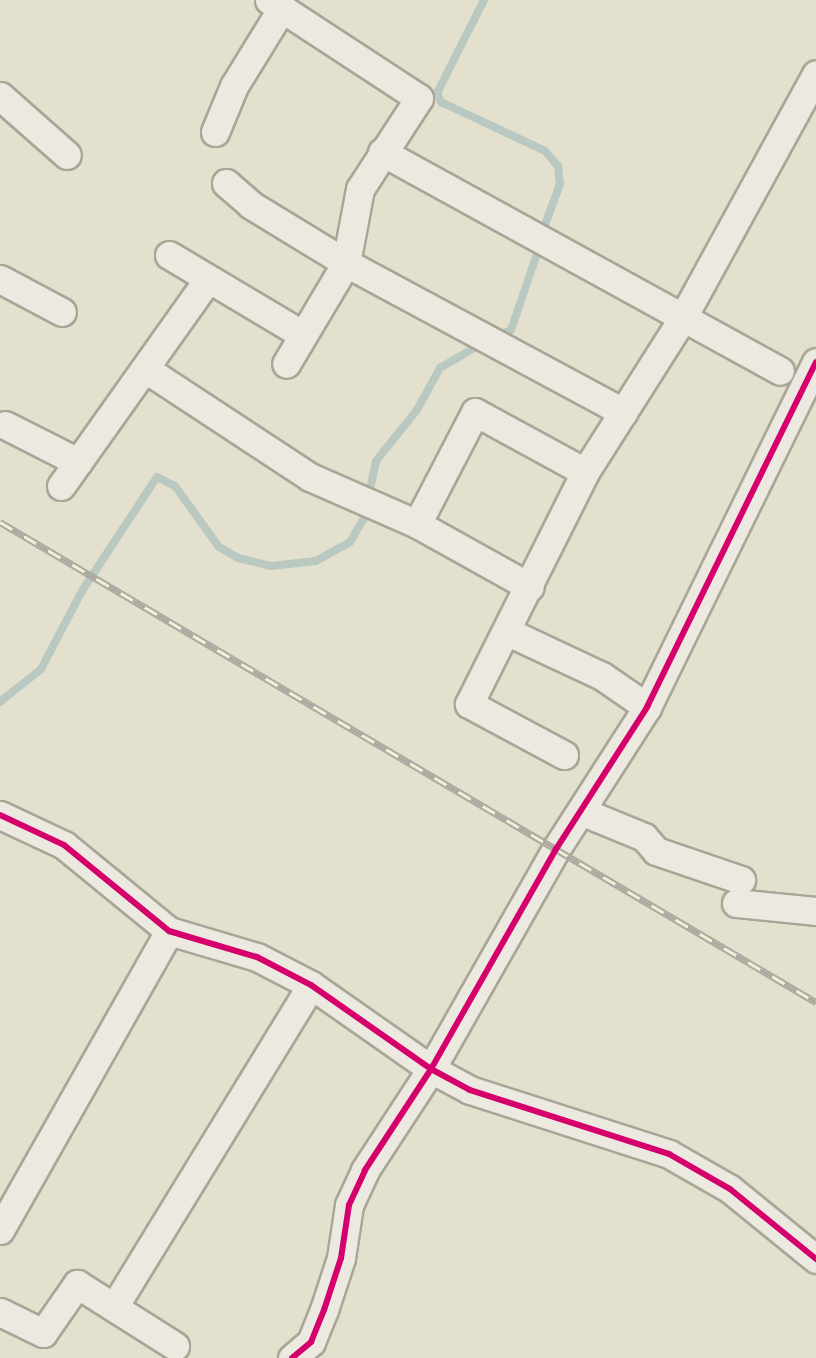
<!DOCTYPE html>
<style>
body{margin:0}
#map{position:relative;width:816px;height:1358px;overflow:hidden;background:#e4e0ce;font-family:Spectral,serif}
div>[style]{position:absolute}
.stream>*{height:8px;margin:-4px;padding:0 4px;transform-origin:4px;border-radius:4px;background:#b9c9c1}
.roads{filter:drop-shadow(2px 0 #a9a597) drop-shadow(-2px 0 #a9a597) drop-shadow(0 2px #a9a597) drop-shadow(0 -2px #a9a597)}
.minor>*{height:27px;margin:-13.5px;padding:0 13.5px;transform-origin:13.5px;border-radius:13.5px;background:#eceae0}
.rail>*{height:7px;margin-top:-3.5px;transform-origin:0;background:repeating-linear-gradient(90deg,#f3efd5 0 14px,#aba9a0 0 28px);box-sizing:border-box;border-block:2px solid #aba9a0}
.cycleway>*{height:6px;margin:-3px;padding:0 3px;transform-origin:3px;border-radius:3px;background:#d6006c}
span{translate:-50% -50%;white-space:nowrap;text-align:center;line-height:1.15;-webkit-text-stroke:5px #f3efd5;paint-order:stroke}
</style>
<div id="map">
<div class="stream">
<i style="left:484px;top:0;width:104px;rotate:116.8deg"></i>
<i style="left:437px;top:93px;width:10px;rotate:66deg"></i>
<i style="left:441px;top:102px;width:115px;rotate:25.2deg"></i>
<i style="left:545px;top:151px;width:20px;rotate:49deg"></i>
<i style="left:558px;top:166px;width:18px;rotate:84deg"></i>
<i style="left:560px;top:184px;width:52px;rotate:110.2deg"></i>
<i style="left:497px;top:336px;width:15px;rotate:-23deg"></i>
<i style="left:511px;top:330px;width:90px;rotate:-71.2deg"></i>
<i style="left:0;top:702px;width:53px;rotate:-38.8deg"></i>
<i style="left:41px;top:669px;width:88px;rotate:-62.3deg"></i>
<i style="left:82px;top:591px;width:136px;rotate:-56.7deg"></i>
<i style="left:157px;top:477px;width:20px;rotate:27deg"></i>
<i style="left:175px;top:486px;width:75px;rotate:54.2deg"></i>
<i style="left:219px;top:547px;width:22px;rotate:30deg"></i>
<i style="left:238px;top:558px;width:34px;rotate:14deg"></i>
<i style="left:271px;top:566px;width:45px;rotate:-6.3deg"></i>
<i style="left:316px;top:561px;width:39px;rotate:-29deg"></i>
<i style="left:350px;top:542px;width:28px;rotate:-60deg"></i>
<i style="left:364px;top:518px;width:58px;rotate:-78.1deg"></i>
<i style="left:376px;top:461px;width:65px;rotate:-51.2deg"></i>
<i style="left:417px;top:410px;width:48px;rotate:-61.3deg"></i>
<i style="left:440px;top:368px;width:48px;rotate:-30.3deg"></i>
</div>
<div class="roads">
<div class="minor">
<i style="left:269px;top:0;width:179px;rotate:33.2deg"></i>
<i style="left:419px;top:98px;width:108px;rotate:123deg"></i>
<i style="left:360px;top:189px;width:75px;rotate:100.7deg"></i>
<i style="left:346px;top:263px;width:117px;rotate:120.7deg"></i>
<i style="left:0;top:96px;width:89px;rotate:41.4deg"></i>
<i style="left:215px;top:132px;width:50px;rotate:-67.6deg"></i>
<i style="left:234px;top:86px;width:92px;rotate:-58.4deg"></i>
<i style="left:382px;top:152px;width:454px;rotate:28.8deg"></i>
<i style="left:226px;top:183px;width:33px;rotate:41deg"></i>
<i style="left:251px;top:205px;width:111px;rotate:31.4deg"></i>
<i style="left:346px;top:263px;width:315px;rotate:28.3deg"></i>
<i style="left:169px;top:255px;width:156px;rotate:30.8deg"></i>
<i style="left:0;top:279px;width:70px;rotate:28deg"></i>
<i style="left:147px;top:370px;width:195px;rotate:33.3deg"></i>
<i style="left:310px;top:477px;width:117px;rotate:23.7deg"></i>
<i style="left:417px;top:524px;width:129px;rotate:29.1deg"></i>
<i style="left:5px;top:425px;width:82px;rotate:26.9deg"></i>
<i style="left:61px;top:486px;width:254px;rotate:-54.6deg"></i>
<i style="left:417px;top:524px;width:126px;rotate:-62.6deg"></i>
<i style="left:475px;top:412px;width:125px;rotate:28.6deg"></i>
<i style="left:508px;top:632px;width:104px;rotate:25.1deg"></i>
<i style="left:602px;top:676px;width:55px;rotate:34.6deg"></i>
<i style="left:564px;top:755px;width:108px;rotate:-151.8deg"></i>
<i style="left:469px;top:704px;width:259px;rotate:-63.4deg"></i>
<i style="left:585px;top:472px;width:181px;rotate:-57.6deg"></i>
<i style="left:682px;top:319px;width:279px;rotate:-61.3deg"></i>
<i style="left:583px;top:812px;width:66px;rotate:22.3deg"></i>
<i style="left:644px;top:837px;width:18px;rotate:49deg"></i>
<i style="left:656px;top:851px;width:90px;rotate:18.8deg"></i>
<i style="left:0;top:815px;width:71px;rotate:25.1deg"></i>
<i style="left:64px;top:845px;width:136px;rotate:39.3deg"></i>
<i style="left:169px;top:931px;width:92px;rotate:16.5deg"></i>
<i style="left:257px;top:957px;width:61px;rotate:27.4deg"></i>
<i style="left:311px;top:985px;width:146px;rotate:35deg"></i>
<i style="left:431px;top:1069px;width:44px;rotate:28.3deg"></i>
<i style="left:470px;top:1090px;width:209px;rotate:17.8deg"></i>
<i style="left:669px;top:1154px;width:70px;rotate:29.8deg"></i>
<i style="left:730px;top:1189px;width:111px;rotate:39.1deg"></i>
<i style="left:736px;top:903px;width:80px;rotate:5.7deg"></i>
<i style="left:0;top:1230px;width:343px;rotate:-60.5deg"></i>
<i style="left:114px;top:1307px;width:377px;rotate:-58.5deg"></i>
<i style="left:0;top:1312px;width:48px;rotate:26deg"></i>
<i style="left:43px;top:1333px;width:60px;rotate:-55.2deg"></i>
<i style="left:77px;top:1284px;width:116px;rotate:32.3deg"></i>
<i style="left:292px;top:1358px;width:25px;rotate:-40deg"></i>
<i style="left:311px;top:1342px;width:35px;rotate:-68deg"></i>
<i style="left:324px;top:1310px;width:55px;rotate:-71.9deg"></i>
<i style="left:341px;top:1258px;width:54px;rotate:-81.4deg"></i>
<i style="left:349px;top:1205px;width:38px;rotate:-65deg"></i>
<i style="left:365px;top:1170px;width:121px;rotate:-56.8deg"></i>
<i style="left:431px;top:1069px;width:253px;rotate:-60.4deg"></i>
<i style="left:556px;top:849px;width:169px;rotate:-57.3deg"></i>
<i style="left:647px;top:707px;width:384px;rotate:-63.9deg"></i>
</div>
</div>
<div class="rail">
<i style="left:0;top:522px;width:947px;rotate:30.47deg"></i>
</div>
<div class="cycleway">
<i style="left:0;top:815px;width:71px;rotate:25.1deg"></i>
<i style="left:64px;top:845px;width:136px;rotate:39.3deg"></i>
<i style="left:169px;top:931px;width:92px;rotate:16.5deg"></i>
<i style="left:257px;top:957px;width:61px;rotate:27.4deg"></i>
<i style="left:311px;top:985px;width:146px;rotate:35deg"></i>
<i style="left:431px;top:1069px;width:44px;rotate:28.3deg"></i>
<i style="left:470px;top:1090px;width:209px;rotate:17.8deg"></i>
<i style="left:669px;top:1154px;width:70px;rotate:29.8deg"></i>
<i style="left:730px;top:1189px;width:111px;rotate:39.1deg"></i>
<i style="left:292px;top:1358px;width:25px;rotate:-40deg"></i>
<i style="left:311px;top:1342px;width:35px;rotate:-68deg"></i>
<i style="left:324px;top:1310px;width:55px;rotate:-71.9deg"></i>
<i style="left:341px;top:1258px;width:54px;rotate:-81.4deg"></i>
<i style="left:349px;top:1205px;width:38px;rotate:-65deg"></i>
<i style="left:365px;top:1170px;width:121px;rotate:-56.8deg"></i>
<i style="left:431px;top:1069px;width:253px;rotate:-60.4deg"></i>
<i style="left:556px;top:849px;width:169px;rotate:-57.3deg"></i>
<i style="left:647px;top:707px;width:384px;rotate:-63.9deg"></i>
</div>
</div>
